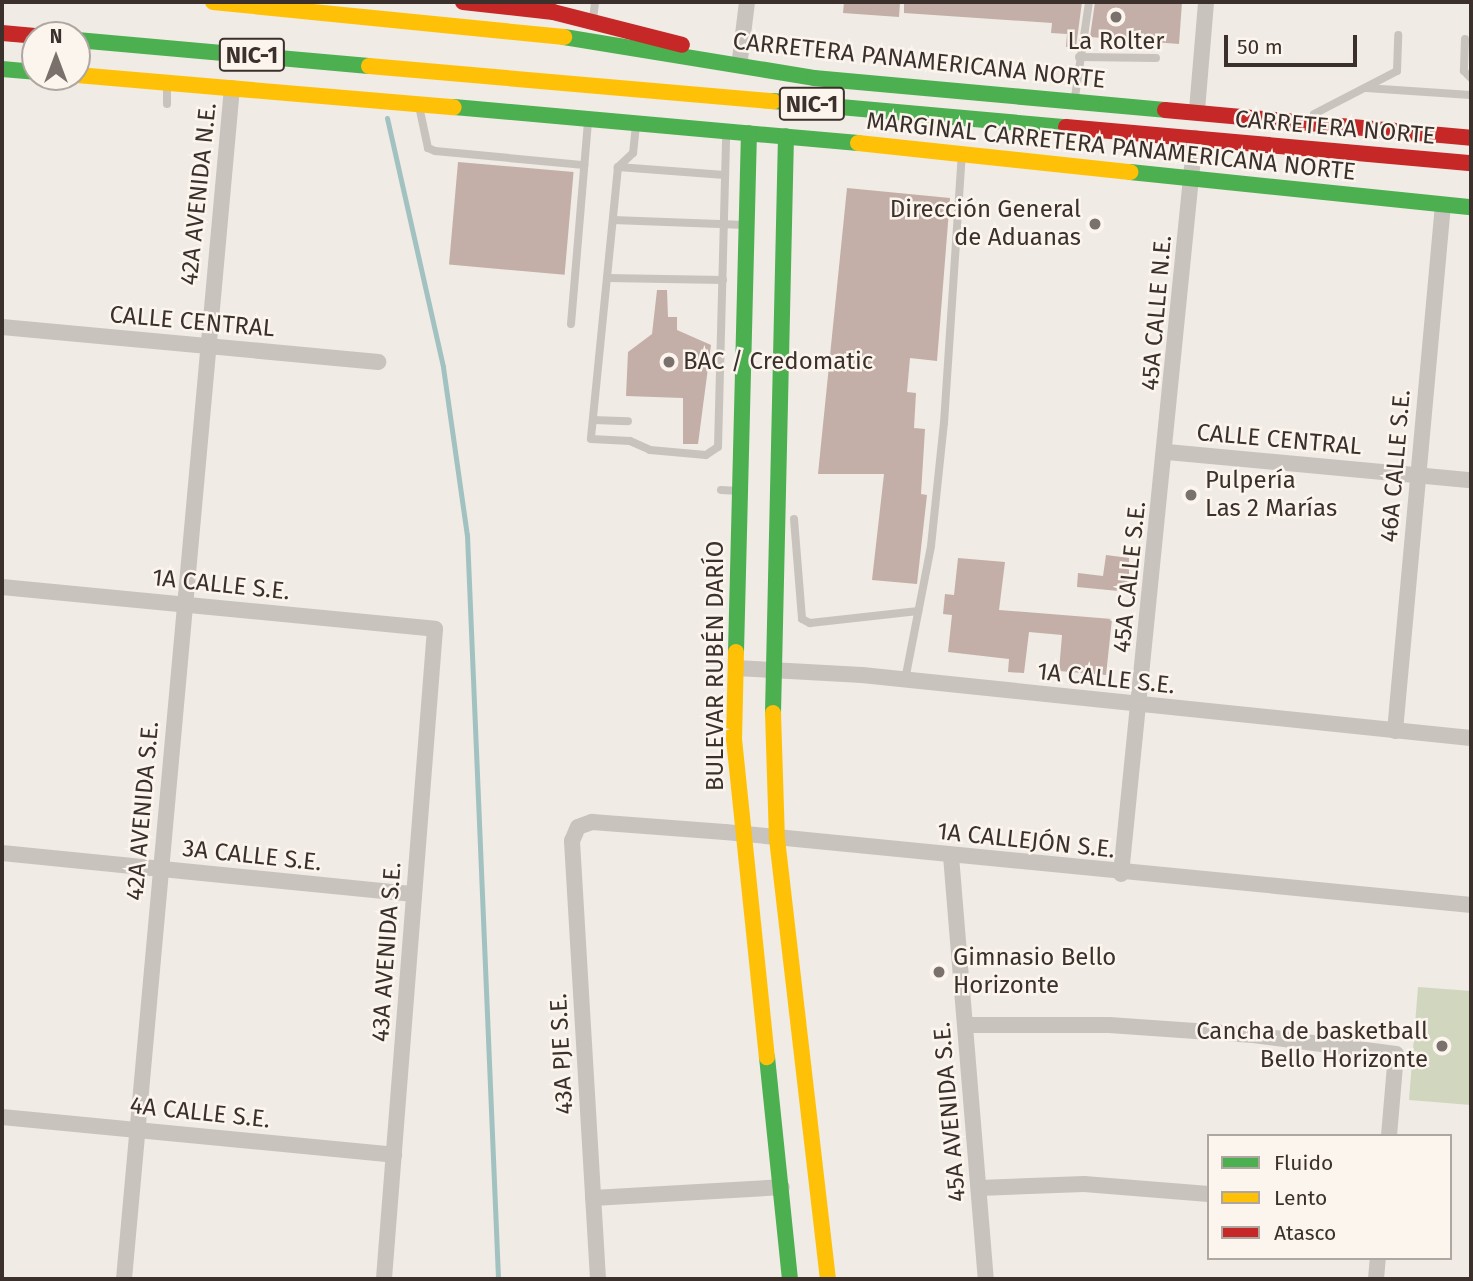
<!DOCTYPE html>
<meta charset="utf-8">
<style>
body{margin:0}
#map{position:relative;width:1473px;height:1281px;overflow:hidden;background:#f0ebe5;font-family:"Fira Sans",sans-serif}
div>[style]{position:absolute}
.green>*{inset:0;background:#d1d6bf}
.stream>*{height:5px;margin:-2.5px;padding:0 2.5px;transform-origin:2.5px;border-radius:2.5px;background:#a1c2c1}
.building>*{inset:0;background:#c3afa7;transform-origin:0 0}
.lane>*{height:8px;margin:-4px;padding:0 4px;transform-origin:4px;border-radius:4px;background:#c9c3be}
.street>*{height:16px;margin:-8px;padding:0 8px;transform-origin:8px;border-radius:8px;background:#c9c3be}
.fast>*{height:16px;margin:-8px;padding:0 8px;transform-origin:8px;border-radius:8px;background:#4caf50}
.slow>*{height:16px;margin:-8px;padding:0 8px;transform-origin:8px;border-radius:8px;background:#ffc107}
.jam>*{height:16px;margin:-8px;padding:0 8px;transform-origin:8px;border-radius:8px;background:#c62828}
.dots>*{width:19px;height:19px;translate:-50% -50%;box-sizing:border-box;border:4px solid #fbf5ee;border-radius:50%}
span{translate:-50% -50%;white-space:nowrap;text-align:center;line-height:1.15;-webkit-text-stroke:5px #fbf5ee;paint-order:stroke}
.shield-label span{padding:2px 5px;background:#fbf5ee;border:2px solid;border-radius:5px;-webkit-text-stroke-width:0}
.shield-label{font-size:23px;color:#3b302b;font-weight:700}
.poi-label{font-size:24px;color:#3b302b}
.right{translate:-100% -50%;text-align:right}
.left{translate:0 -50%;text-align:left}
.street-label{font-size:24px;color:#3b302b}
.frame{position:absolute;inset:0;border:4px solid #3b302b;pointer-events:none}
.legend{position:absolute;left:1207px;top:1134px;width:245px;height:126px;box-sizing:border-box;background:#fbf5ee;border:2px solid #aea6a0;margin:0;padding:9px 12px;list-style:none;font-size:21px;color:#3b302b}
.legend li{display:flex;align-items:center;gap:14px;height:35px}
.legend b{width:35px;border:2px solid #aea6a0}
.north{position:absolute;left:21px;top:21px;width:70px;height:70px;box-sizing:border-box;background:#fbf5ee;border:2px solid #aea6a0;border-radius:50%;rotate:0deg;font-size:19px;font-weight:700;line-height:28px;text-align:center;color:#3b302b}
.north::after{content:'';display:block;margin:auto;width:24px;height:32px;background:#7a716c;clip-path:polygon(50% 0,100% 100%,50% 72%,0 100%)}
.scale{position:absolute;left:1224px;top:35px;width:133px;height:32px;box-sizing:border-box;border:4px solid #3b302b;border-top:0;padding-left:9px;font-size:21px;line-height:24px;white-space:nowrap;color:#3b302b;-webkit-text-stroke:5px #fbf5ee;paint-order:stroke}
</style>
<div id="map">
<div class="green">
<i style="clip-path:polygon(1418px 987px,1471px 991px,1471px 1105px,1409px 1100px)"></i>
</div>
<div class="stream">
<i style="left:387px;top:118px;width:255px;rotate:77.3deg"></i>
<i style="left:443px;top:367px;width:170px;rotate:81.9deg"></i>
<i style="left:467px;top:535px;width:745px;rotate:87.61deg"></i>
</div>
<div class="building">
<i style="clip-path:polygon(844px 2px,900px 2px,899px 17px,843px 13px)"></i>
<i style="clip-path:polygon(904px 2px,1082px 2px,1076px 47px,1066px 47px,1067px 34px,1051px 33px,1052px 23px,904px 13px)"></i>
<i style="clip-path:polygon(1095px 2px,1182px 2px,1179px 44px,1090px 37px)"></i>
<i style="left:458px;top:162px;width:116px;height:103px;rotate:5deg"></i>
<i style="clip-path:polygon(847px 188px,950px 198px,937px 361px,910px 358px,907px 392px,916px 393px,914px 428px,925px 429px,921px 494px,927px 495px,917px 584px,872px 580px,884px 474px,818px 474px)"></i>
<i style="clip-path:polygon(657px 290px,667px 290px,668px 317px,677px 317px,677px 330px,711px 345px,698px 444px,683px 444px,683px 398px,626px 396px,628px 352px,652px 334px)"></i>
<i style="clip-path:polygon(1106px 555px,1129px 558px,1129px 592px,1077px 587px,1078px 573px,1103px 576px)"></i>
<i style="clip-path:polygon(958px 558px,1005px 562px,999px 610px,1112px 619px,1106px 675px,1059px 671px,1062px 635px,1029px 632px,1024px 673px,1008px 672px,1009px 659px,948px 652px,952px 615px,943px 614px,945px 594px,954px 595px)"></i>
</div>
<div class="lane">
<i style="left:593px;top:19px;width:17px;rotate:-83deg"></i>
<i style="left:1465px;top:39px;width:32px;rotate:92deg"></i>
<i style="left:1464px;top:71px;width:10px;rotate:45deg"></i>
<i style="left:1079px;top:57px;width:77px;rotate:0.7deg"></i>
<i style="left:1366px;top:88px;width:105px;rotate:3.8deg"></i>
<i style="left:1075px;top:97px;width:96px;rotate:-81.6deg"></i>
<i style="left:167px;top:104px;width:19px;rotate:-90deg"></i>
<i style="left:419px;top:106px;width:43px;rotate:77.9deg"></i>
<i style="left:428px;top:148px;width:8px;rotate:23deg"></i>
<i style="left:435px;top:151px;width:150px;rotate:5.4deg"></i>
<i style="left:1314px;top:114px;width:93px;rotate:-27.4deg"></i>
<i style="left:1397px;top:71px;width:36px;rotate:-88deg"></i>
<i style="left:636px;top:125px;width:28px;rotate:96deg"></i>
<i style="left:633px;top:153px;width:21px;rotate:137deg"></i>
<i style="left:618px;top:167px;width:273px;rotate:95.7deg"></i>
<i style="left:591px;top:439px;width:39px;rotate:3deg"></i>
<i style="left:630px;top:441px;width:22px;rotate:24deg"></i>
<i style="left:650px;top:450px;width:56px;rotate:5.1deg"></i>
<i style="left:706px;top:455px;width:14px;rotate:-34deg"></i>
<i style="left:718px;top:447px;width:313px;rotate:-88.5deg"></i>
<i style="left:618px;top:167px;width:107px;rotate:4.3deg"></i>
<i style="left:613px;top:220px;width:133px;rotate:2.2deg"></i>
<i style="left:607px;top:278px;width:116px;rotate:1deg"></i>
<i style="left:571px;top:324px;width:204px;rotate:-85.2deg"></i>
<i style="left:593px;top:420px;width:35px;rotate:2deg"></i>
<i style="left:721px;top:490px;width:18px;rotate:3deg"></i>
<i style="left:794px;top:519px;width:100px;rotate:85.4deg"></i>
<i style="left:802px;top:619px;width:9px;rotate:27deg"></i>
<i style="left:810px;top:623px;width:109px;rotate:-6.3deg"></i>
<i style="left:905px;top:680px;width:136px;rotate:-79deg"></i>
<i style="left:931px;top:546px;width:124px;rotate:-84deg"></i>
<i style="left:944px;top:423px;width:269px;rotate:-86.2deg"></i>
</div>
<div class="street">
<i style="left:740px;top:59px;width:57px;rotate:-83deg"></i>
<i style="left:1197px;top:110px;width:108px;rotate:-85.2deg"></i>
<i style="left:2px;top:327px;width:378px;rotate:5.3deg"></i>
<i style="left:1167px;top:452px;width:305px;rotate:5.3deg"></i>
<i style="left:2px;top:587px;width:435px;rotate:5.5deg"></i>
<i style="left:435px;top:629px;width:652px;rotate:94.49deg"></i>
<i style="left:736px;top:668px;width:126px;rotate:3.2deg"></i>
<i style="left:862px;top:675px;width:612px;rotate:5.91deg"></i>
<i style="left:1395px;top:731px;width:528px;rotate:-84.79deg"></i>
<i style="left:2px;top:853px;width:414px;rotate:5.7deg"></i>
<i style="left:951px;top:856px;width:424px;rotate:85.3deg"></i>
<i style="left:1121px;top:874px;width:740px;rotate:-84.26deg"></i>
<i style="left:965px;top:1025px;width:144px"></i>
<i style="left:1109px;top:1025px;width:144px;rotate:4deg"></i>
<i style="left:1253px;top:1035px;width:144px;rotate:7.6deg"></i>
<i style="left:1396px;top:1054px;width:82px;rotate:94.9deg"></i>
<i style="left:2px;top:1117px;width:394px;rotate:5.5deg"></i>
<i style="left:979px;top:1188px;width:105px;rotate:-2.2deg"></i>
<i style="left:1084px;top:1184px;width:125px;rotate:4.6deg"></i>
<i style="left:593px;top:1198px;width:189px;rotate:-3.3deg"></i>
<i style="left:124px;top:1279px;width:1196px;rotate:-84.82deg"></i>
<i style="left:598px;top:1279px;width:439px;rotate:-93.4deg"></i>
<i style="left:572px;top:841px;width:15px;rotate:-67deg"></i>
<i style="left:578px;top:827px;width:15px;rotate:-20deg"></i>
<i style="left:592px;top:822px;width:133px;rotate:4.3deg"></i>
<i style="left:725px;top:832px;width:750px;rotate:5.59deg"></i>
<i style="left:1376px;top:1279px;width:21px;rotate:-85deg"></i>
</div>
<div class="fast">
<i style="left:564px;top:37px;width:253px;rotate:9.3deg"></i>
<i style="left:814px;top:78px;width:352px;rotate:5.2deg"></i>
<i style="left:77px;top:40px;width:293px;rotate:5.1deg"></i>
<i style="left:2px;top:69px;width:33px;rotate:5deg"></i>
<i style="left:773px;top:101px;width:294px;rotate:5.1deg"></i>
<i style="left:454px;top:107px;width:406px;rotate:5.1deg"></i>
<i style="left:1130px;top:172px;width:343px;rotate:5.9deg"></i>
<i style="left:736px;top:652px;width:519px;rotate:-88.57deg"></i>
<i style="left:773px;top:713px;width:577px;rotate:-88.71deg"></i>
<i style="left:767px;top:1057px;width:223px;rotate:84.1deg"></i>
</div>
<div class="slow">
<i style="left:213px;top:2px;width:353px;rotate:5.7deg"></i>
<i style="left:369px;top:66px;width:406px;rotate:5deg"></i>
<i style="left:77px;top:75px;width:378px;rotate:4.9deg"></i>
<i style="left:858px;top:143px;width:274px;rotate:6.1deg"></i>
<i style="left:736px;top:652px;width:87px;rotate:91.3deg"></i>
<i style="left:734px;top:739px;width:320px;rotate:84.1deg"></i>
<i style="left:773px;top:713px;width:126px;rotate:88.2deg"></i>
<i style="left:777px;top:839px;width:443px;rotate:83.4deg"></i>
</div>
<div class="jam">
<i style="left:463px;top:2px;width:91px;rotate:6.3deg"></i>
<i style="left:553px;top:12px;width:133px;rotate:14.3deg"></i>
<i style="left:2px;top:33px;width:33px;rotate:5deg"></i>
<i style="left:1165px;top:110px;width:307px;rotate:5.2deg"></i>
<i style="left:1066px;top:127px;width:407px;rotate:5.1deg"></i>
</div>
<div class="dots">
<i style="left:1116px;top:17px;background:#7a716c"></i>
<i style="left:1095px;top:224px;background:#7a716c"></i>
<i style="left:669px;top:362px;background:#7a716c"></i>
<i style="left:1191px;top:495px;background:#7a716c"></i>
<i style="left:939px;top:972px;background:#7a716c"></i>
<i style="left:1442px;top:1046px;background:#7a716c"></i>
</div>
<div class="shield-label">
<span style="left:252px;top:55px">NIC-1</span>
<span style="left:812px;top:104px">NIC-1</span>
</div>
<div class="poi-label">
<span style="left:1116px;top:42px">La Rolter</span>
<span class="right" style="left:1081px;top:224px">Dirección General<br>de Aduanas</span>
<span class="left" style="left:683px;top:362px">BAC / Credomatic</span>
<span class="left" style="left:1205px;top:495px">Pulpería<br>Las 2 Marías</span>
<span class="left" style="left:953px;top:972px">Gimnasio Bello<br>Horizonte</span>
<span class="right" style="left:1428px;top:1046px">Cancha de basketball<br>Bello Horizonte</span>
</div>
<div class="street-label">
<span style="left:919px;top:61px;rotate:6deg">CARRETERA PANAMERICANA NORTE</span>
<span style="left:1335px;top:128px;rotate:5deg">CARRETERA NORTE</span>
<span style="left:1111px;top:147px;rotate:6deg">MARGINAL CARRETERA PANAMERICANA NORTE</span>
<span style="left:199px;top:194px;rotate:-84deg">42A AVENIDA N.E.</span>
<span style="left:1157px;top:313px;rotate:-85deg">45A CALLE N.E.</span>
<span style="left:192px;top:322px;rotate:5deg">CALLE CENTRAL</span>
<span style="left:1279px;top:440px;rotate:5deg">CALLE CENTRAL</span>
<span style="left:1396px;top:466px;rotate:-85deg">46A CALLE S.E.</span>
<span style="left:1130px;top:577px;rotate:-84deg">45A CALLE S.E.</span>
<span style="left:221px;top:585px;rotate:6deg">1A CALLE S.E.</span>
<span style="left:716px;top:666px;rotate:-90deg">BULEVAR RUBÉN DARÍO</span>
<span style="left:1106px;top:679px;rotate:6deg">1A CALLE S.E.</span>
<span style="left:143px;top:811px;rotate:-85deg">42A AVENIDA S.E.</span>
<span style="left:1026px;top:841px;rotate:6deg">1A CALLEJÓN S.E.</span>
<span style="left:252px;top:856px;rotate:6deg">3A CALLE S.E.</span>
<span style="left:387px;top:952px;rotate:-86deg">43A AVENIDA S.E.</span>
<span style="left:562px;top:1054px;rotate:-93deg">43A PJE S.E.</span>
<span style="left:950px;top:1112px;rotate:-95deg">45A AVENIDA S.E.</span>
<span style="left:200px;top:1113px;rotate:6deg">4A CALLE S.E.</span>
</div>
<div class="frame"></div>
<ul class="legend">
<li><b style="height:9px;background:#4caf50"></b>Fluido</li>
<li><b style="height:9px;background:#ffc107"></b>Lento</li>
<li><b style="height:9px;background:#c62828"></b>Atasco</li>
</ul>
<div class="north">N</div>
<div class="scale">50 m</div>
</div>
